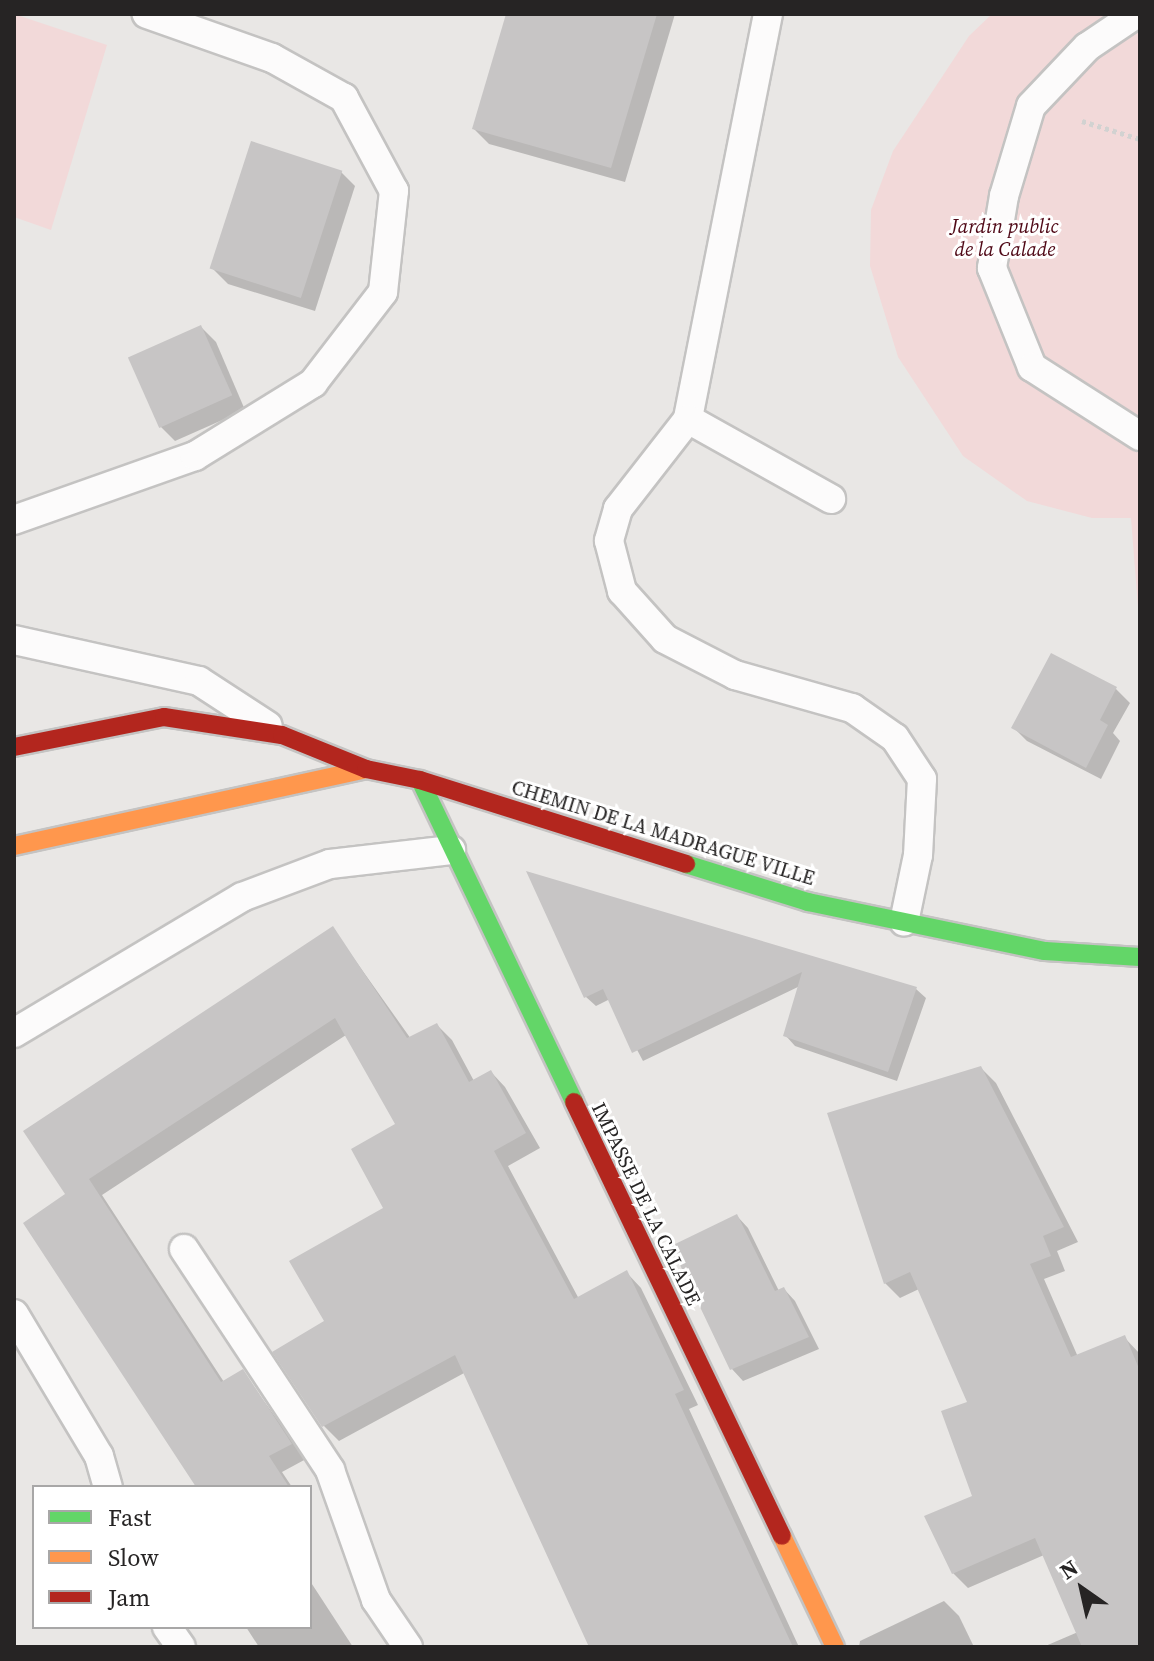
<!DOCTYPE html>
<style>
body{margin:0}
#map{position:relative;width:1154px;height:1661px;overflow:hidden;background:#e9e7e5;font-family:"Source Serif 4",serif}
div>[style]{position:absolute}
.green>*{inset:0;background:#f2d9d9}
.shadow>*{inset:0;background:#0003}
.building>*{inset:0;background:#c7c5c5;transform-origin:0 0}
.path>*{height:5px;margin-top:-2.5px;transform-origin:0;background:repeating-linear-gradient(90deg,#d2d2d1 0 4px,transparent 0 8px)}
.roads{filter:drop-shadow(2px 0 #c4c3c2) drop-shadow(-2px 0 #c4c3c2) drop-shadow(0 2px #c4c3c2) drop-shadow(0 -2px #c4c3c2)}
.lane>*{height:28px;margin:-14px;padding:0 14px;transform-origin:14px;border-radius:14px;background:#fcfbfb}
.fast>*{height:18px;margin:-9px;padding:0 9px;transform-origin:9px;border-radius:9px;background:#63d668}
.slow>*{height:18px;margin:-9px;padding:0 9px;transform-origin:9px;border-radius:9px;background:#ff974d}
.jam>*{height:18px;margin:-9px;padding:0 9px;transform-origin:9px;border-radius:9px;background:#b3261e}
span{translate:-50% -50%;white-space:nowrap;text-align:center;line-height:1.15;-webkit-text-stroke:6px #fff;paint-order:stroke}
.park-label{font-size:20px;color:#4f0816;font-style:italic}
.street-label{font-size:20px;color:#262424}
.frame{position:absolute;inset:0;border:16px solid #262424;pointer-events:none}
.legend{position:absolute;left:32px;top:1485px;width:280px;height:144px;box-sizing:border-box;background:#fff;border:2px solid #a8a7a7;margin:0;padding:10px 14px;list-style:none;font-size:24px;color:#262424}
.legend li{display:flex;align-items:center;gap:16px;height:40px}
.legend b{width:40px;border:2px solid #a8a7a7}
.north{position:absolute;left:1042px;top:1549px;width:80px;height:80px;-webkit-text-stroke:6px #fff;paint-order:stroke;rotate:326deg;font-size:22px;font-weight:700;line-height:32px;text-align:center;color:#262424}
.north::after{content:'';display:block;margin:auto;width:28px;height:36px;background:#262424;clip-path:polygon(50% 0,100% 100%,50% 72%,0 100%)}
</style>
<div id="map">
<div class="green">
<i style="clip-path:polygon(14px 14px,107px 45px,51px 230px,14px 217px)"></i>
<i style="clip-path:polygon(992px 14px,1140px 14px,1140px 633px,1131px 518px,1092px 518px,1027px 501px,963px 456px,898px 357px,870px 266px,871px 210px,893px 151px,969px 36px)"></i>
</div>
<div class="shadow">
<i style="clip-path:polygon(508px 14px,675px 14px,625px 182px,489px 144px,474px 129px)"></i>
<i style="clip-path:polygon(340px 171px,355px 186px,315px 311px,228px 284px,213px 269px)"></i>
<i style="clip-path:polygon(201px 327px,216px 342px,245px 410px,175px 441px,160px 426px)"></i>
<i style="clip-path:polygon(1052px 656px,1116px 689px,1130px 703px,1113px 733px,1120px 741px,1101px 779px,1027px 741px,1013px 727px)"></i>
<i style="clip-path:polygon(530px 874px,916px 989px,926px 998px,897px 1081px,795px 1046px,786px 1036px,800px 986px,643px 1061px,610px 999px,596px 1006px,586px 997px)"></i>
<i style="clip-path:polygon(333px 929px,411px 1039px,437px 1025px,452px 1040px,474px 1081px,491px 1072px,505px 1087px,540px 1148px,508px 1166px,579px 1299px,627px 1273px,641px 1288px,698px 1405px,689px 1409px,799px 1647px,592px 1647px,466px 1372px,339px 1441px,324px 1426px,275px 1352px,327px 1322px,386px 1209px,397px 1125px,346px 1035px,102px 1195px,224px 1382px,242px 1371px,306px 1459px,282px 1472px,292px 1487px,198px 1487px,68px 1194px)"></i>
<i style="clip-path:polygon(981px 1068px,996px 1083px,1078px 1242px,1057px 1251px,1065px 1271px,1044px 1279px,1078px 1357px,1124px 1337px,1140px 1354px,1140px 1647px,1043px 1647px,1078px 1632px,1044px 1555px,968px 1588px,953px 1573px,974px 1497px,969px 1403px,919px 1289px,900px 1298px,885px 1283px)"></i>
<i style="clip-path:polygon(737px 1216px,748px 1228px,779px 1291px,784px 1289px,795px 1301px,819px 1349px,743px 1381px,732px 1369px,674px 1247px)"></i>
<i style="clip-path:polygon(310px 1581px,353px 1647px,259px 1647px,246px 1627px,310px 1627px)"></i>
<i style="clip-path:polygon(944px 1601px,959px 1616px,974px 1647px,859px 1647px,860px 1641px)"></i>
</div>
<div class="building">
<i style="clip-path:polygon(506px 14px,657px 14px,611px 168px,472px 129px)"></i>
<i style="left:251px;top:141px;width:96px;height:134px;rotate:18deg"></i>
<i style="left:201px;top:325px;width:77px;height:80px;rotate:66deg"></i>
<i style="clip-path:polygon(1051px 653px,1117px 687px,1100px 720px,1108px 725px,1086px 768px,1011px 728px)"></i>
<i style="clip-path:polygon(526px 871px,917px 987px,888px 1072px,783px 1036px,802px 972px,632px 1053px,603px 989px,584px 998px)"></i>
<i style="clip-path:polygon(333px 926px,407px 1038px,437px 1023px,469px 1082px,491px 1070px,526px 1133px,494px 1151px,574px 1299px,627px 1270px,684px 1390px,675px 1394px,793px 1647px,589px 1647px,455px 1355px,322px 1427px,272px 1352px,324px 1321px,289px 1261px,383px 1208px,351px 1149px,395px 1124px,335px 1018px,89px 1179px,221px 1382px,243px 1369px,292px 1444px,269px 1456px,289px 1487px,196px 1487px,23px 1223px,65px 1194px,23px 1131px)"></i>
<i style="clip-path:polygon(981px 1066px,1064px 1227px,1043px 1236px,1051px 1256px,1030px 1264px,1071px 1357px,1125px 1335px,1140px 1371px,1140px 1647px,1082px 1647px,1035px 1538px,952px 1574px,924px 1516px,972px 1496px,941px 1411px,967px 1402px,910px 1272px,884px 1284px,827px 1113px)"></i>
<i style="clip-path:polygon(737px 1214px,775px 1291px,784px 1287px,809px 1337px,730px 1370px,671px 1246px)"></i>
</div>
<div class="path">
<i style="left:1082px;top:121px;width:61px;rotate:17.2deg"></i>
</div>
<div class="roads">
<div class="lane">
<i style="left:768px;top:14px;width:413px;rotate:101.2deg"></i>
<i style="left:688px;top:419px;width:114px;rotate:127.9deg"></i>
<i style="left:618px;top:509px;width:33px;rotate:106deg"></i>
<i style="left:609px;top:541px;width:52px;rotate:75.4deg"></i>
<i style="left:622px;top:591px;width:64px;rotate:48.1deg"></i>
<i style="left:665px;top:639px;width:79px;rotate:27.2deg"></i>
<i style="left:735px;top:675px;width:122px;rotate:15.8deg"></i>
<i style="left:852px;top:708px;width:52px;rotate:34.9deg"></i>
<i style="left:895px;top:738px;width:49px;rotate:56.6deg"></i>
<i style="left:922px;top:779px;width:76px;rotate:93deg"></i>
<i style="left:918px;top:855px;width:68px;rotate:101.8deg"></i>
<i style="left:1136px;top:14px;width:59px;rotate:146deg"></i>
<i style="left:1087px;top:47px;width:81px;rotate:133.5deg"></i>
<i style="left:1031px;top:106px;width:94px;rotate:106.7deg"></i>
<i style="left:1004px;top:196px;width:73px;rotate:99.5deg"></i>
<i style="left:992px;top:268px;width:107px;rotate:68deg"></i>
<i style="left:1032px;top:367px;width:128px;rotate:32.6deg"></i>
<i style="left:688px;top:419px;width:164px;rotate:29.2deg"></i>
<i style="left:14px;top:520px;width:192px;rotate:-19.5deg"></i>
<i style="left:195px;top:456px;width:139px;rotate:-31.7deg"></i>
<i style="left:313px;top:383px;width:115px;rotate:-52.4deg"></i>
<i style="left:383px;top:292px;width:102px;rotate:-83.8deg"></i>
<i style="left:394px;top:191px;width:106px;rotate:-118.3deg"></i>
<i style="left:344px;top:98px;width:82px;rotate:-150.9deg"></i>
<i style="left:272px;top:58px;width:133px;rotate:-160.6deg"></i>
<i style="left:14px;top:640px;width:189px;rotate:12.5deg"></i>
<i style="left:199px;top:681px;width:82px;rotate:33.1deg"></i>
<i style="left:14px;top:1033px;width:265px;rotate:-30.8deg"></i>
<i style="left:242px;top:897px;width:94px;rotate:-20.6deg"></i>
<i style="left:330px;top:864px;width:122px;rotate:-6.6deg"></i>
<i style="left:184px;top:1249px;width:265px;rotate:56.5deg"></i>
<i style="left:330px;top:1470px;width:138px;rotate:70.5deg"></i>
<i style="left:376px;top:1600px;width:57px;rotate:55.8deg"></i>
<i style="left:14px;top:1314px;width:165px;rotate:59.1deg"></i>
<i style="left:99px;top:1456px;width:32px;rotate:74deg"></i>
<i style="left:167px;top:1627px;width:24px;rotate:55deg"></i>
</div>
<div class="fast">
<i style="left:420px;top:780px;width:357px;rotate:64.4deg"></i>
<i style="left:686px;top:864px;width:128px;rotate:17.3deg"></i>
<i style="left:808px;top:902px;width:242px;rotate:11.7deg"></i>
<i style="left:1045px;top:951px;width:95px;rotate:3.6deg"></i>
</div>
<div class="slow">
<i style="left:14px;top:846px;width:360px;rotate:-12.3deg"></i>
<i style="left:782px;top:1536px;width:123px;rotate:64.5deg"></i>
</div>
<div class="jam">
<i style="left:14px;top:747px;width:153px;rotate:-11.3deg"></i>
<i style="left:164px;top:717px;width:119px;rotate:8.7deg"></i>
<i style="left:282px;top:735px;width:91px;rotate:22deg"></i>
<i style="left:366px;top:769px;width:55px;rotate:11.5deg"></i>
<i style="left:420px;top:780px;width:279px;rotate:17.5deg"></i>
<i style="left:574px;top:1102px;width:481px;rotate:64.4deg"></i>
</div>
</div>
<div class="park-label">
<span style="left:1005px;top:238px">Jardin public<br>de la Calade</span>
</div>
<div class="street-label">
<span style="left:663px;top:833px;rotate:17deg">CHEMIN DE LA MADRAGUE VILLE</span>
<span style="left:646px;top:1204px;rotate:64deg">IMPASSE DE LA CALADE</span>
</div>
<div class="frame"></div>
<ul class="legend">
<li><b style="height:10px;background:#63d668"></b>Fast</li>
<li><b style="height:10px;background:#ff974d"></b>Slow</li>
<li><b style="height:10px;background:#b3261e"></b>Jam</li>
</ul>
<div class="north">N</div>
</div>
